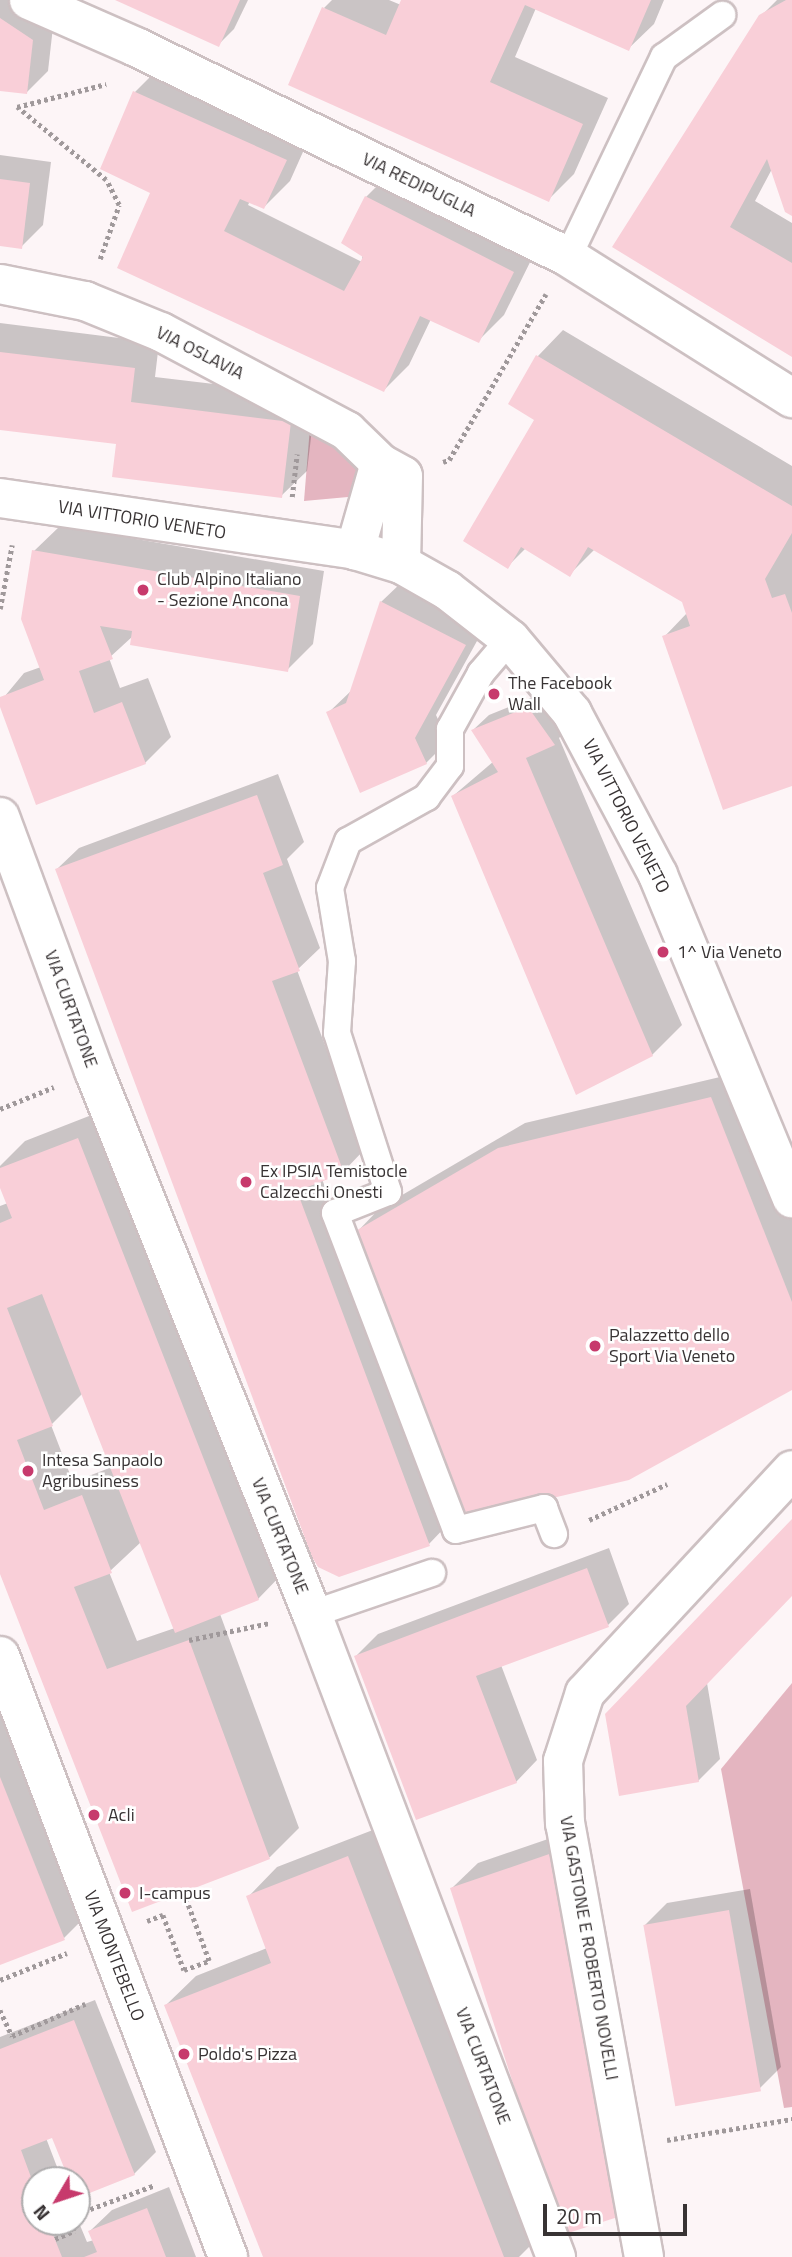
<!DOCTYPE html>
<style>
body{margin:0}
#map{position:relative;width:792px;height:2257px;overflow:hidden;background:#fdf5f7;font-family:"Titillium Web",sans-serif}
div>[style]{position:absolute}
.green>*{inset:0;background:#e4b5c0}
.shadow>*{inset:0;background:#0003}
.building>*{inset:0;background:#f9cfd8;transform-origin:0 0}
.path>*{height:4.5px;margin-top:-2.25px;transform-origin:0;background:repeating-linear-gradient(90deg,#a0999b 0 3.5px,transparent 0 7px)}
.roads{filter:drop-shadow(2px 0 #cdc0c2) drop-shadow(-2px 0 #cdc0c2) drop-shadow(0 2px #cdc0c2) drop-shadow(0 -2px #cdc0c2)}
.service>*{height:26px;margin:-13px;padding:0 13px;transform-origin:13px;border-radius:13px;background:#fff}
.minor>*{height:38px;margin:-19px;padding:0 19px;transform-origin:19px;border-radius:19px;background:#fff}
.tertiary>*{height:38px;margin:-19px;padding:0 19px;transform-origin:19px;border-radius:19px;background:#fff}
.dots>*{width:19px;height:19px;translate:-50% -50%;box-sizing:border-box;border:4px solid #fff;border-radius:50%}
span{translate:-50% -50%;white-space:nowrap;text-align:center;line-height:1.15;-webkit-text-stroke:5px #fff;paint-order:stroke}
.street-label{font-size:18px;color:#383334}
.poi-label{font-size:18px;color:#383334}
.left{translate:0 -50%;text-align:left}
.north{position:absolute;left:21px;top:2166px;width:70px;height:70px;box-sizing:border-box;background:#fff;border:2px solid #afadae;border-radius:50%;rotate:231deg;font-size:19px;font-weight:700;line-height:28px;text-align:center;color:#383334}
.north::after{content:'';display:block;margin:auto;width:24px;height:32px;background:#c73a6c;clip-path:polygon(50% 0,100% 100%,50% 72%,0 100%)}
.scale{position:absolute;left:543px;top:2204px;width:144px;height:32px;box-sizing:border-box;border:4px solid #383334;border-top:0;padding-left:9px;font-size:21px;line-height:24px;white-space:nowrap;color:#383334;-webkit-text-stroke:5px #fff;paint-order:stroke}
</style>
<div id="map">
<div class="green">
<i style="clip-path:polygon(310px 427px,365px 457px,359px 496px,304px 501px)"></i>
<i style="clip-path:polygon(792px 1683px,792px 2107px,784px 2108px,721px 1769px)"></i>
</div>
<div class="shadow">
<i style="clip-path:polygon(0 0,26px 0,54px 18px,48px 71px,26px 93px,0 89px)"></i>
<i style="clip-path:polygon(119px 0,248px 0,234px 29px,218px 45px)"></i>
<i style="clip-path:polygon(332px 0,389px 0,401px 5px,403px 0,664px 0,654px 24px,628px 49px,536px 8px,515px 57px,608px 98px,574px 174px,548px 200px,324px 8px)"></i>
<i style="clip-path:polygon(777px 0,792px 0,792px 214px,772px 169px,755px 201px,792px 223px,792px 355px,615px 246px,760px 17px)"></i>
<i style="clip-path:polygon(160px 67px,311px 134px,290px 181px,264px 207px,250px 201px,248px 205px,362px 262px,366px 197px,392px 171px,538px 246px,504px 315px,478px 341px,431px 319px,409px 365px,384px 390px,152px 192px,135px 92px)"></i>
<i style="clip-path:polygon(0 155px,51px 162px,43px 225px,21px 247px,0 244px)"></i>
<i style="clip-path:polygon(0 323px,159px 343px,155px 377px,316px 396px,307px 471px,281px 496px,118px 443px,0 429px)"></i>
<i style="clip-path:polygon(563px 330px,792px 466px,792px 784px,664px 637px,687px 613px,683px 601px,595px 549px,570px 574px,526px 548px,508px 566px,537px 419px,510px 403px,538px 356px)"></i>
<i style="clip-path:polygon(60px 526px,324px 571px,313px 644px,287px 670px,133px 636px,109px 658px,120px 688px,148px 678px,171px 737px,145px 763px,0 702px,24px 673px,41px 667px,34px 551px)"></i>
<i style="clip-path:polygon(403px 581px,487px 623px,436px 715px,448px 741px,426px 763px,328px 713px,353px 689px,381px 602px)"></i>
<i style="clip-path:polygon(545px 692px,570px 727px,559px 738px,682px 1025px,652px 1055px,453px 796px,494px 761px,473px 730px,489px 715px)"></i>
<i style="clip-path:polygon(278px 774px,304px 842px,287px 859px,320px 948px,297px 970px,364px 1150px,343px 1172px,322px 1179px,450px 1522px,429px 1544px,57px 869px,79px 848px)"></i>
<i style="clip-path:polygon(737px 1073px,792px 1212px,792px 1388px,355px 1234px,380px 1208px,525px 1123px)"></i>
<i style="clip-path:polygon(evenodd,107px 1109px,287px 1569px,258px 1599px,220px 1614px,299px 1828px,270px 1857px,133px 1910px,0 1569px,0 1206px,8px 1203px,0 1183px,0 1166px,25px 1141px,107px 1109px,83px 1393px,112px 1467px,73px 1482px,51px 1425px,83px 1393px,107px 1109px,141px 1542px,175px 1628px,137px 1641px,109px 1572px,141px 1542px)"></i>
<i style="clip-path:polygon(792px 1522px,792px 1594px,707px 1683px,720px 1759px,698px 1781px,620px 1794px)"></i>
<i style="clip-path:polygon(609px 1548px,629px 1604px,608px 1625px,501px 1665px,537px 1760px,516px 1782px,356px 1656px,378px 1634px)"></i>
<i style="clip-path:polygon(0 1684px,93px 1909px,64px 1938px,0 1963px)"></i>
<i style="clip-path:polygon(583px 1827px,646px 2189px,452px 1888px,478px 1863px)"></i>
<i style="clip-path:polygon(378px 1828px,538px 2238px,519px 2257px,265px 2257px,166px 2005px,196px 1976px,267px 1948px,248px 1897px,277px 1867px)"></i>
<i style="clip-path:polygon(750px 1889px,781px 2067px,759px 2089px,645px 1925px,667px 1903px)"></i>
<i style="clip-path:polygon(95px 2000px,156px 2152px,134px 2174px,70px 2180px,53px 2136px,46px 2138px,62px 2180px,35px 2180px,35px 2222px,77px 2222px,77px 2218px,87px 2242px,94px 2240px,90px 2231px,112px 2210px,169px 2187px,196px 2257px,0 2257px,0 2037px)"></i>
</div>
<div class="building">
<i style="clip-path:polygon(115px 0,240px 0,219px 47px)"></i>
<i style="clip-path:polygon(401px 0,651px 0,629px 51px,525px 5px,490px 82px,583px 124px,549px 202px,288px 85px,322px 7px,386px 35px)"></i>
<i style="clip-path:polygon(786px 0,792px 0,792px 216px,785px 212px,767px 159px,730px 227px,792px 263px,792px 357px,612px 247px,759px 15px)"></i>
<i style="clip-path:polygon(0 18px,33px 40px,27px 94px,0 91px)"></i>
<i style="clip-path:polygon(133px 91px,287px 160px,264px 209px,240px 199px,224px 231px,344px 291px,363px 257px,341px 243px,365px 196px,514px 272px,479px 343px,420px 316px,384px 392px,117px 268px,150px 193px,100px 169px)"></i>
<i style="clip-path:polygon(0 179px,30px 183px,22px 249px,0 246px)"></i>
<i style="clip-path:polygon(0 352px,135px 368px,131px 402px,291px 422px,282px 498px,112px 477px,116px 444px,0 430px)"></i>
<i style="clip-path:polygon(536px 355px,792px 506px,792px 533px,765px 579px,772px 598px,785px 594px,792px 613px,792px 786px,723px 810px,662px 636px,690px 626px,682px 602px,588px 547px,570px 577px,521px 547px,508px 569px,463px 541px,534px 420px,508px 404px)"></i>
<i style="clip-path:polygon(32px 550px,300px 596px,288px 672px,130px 645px,132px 631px,100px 626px,113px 659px,79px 671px,94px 713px,122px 702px,146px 764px,36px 805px,0 707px,0 697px,44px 680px,21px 619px)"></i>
<i style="clip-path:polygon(380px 601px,466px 645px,415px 738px,427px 764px,360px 793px,326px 712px,346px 703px)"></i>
<i style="clip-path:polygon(528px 707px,555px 745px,526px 758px,653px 1056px,576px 1095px,451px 796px,498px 772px,471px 730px)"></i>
<i style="clip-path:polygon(257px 795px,283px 865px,263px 873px,300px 971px,272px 981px,344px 1173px,297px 1191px,430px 1546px,339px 1577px,318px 1567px,312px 1557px,55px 869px)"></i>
<i style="clip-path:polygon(711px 1097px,792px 1302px,792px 1390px,629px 1480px,468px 1518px,352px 1233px,498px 1148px)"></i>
<i style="clip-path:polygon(78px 1138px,259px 1600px,175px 1633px,42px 1294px,7px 1308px,53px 1426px,17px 1440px,44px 1510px,82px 1495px,112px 1573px,74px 1587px,107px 1669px,189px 1640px,270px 1859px,132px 1912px,0 1574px,0 1223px,12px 1218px,0 1188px,0 1168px)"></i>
<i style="clip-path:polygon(792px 1519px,792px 1596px,686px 1706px,699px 1782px,619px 1796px,605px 1714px)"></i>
<i style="clip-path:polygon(587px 1568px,609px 1627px,476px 1676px,517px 1783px,416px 1820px,354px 1656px)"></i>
<i style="clip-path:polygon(0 1777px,65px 1940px,0 1965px)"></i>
<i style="clip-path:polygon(558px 1851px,621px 2216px,562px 2235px,450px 1888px)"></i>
<i style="clip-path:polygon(348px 1856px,374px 1923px,504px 2257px,263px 2257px,164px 2005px,271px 1963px,246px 1896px)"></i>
<i style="left:729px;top:1910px;width:184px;height:87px;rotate:80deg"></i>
<i style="clip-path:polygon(74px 2020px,135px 2175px,77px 2198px,77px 2180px,69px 2180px,52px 2138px,21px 2150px,35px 2188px,35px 2222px,48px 2222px,62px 2257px,0 2257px,0 2049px)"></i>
<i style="clip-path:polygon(147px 2208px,166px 2257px,84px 2257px,97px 2252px,88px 2231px)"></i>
</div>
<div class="path">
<i style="left:100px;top:259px;width:57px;rotate:-70.6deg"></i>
<i style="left:119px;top:205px;width:28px;rotate:-117deg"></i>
<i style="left:106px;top:180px;width:115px;rotate:-140.6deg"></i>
<i style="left:17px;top:107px;width:92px;rotate:-14.5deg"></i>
<i style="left:443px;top:462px;width:6px;rotate:-18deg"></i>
<i style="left:449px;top:460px;width:192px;rotate:-59.7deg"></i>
<i style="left:292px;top:497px;width:43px;rotate:-83.4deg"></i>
<i style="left:0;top:609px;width:65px;rotate:-79.4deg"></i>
<i style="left:0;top:1109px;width:58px;rotate:-22.2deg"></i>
<i style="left:589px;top:1520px;width:86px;rotate:-24.8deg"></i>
<i style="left:189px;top:1640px;width:83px;rotate:-11.9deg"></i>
<i style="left:147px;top:1921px;width:17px;rotate:-21deg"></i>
<i style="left:163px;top:1915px;width:59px;rotate:69.1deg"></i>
<i style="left:184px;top:1970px;width:27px;rotate:-20deg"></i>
<i style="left:209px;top:1961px;width:72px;rotate:-110.5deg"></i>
<i style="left:0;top:1980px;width:72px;rotate:-21.9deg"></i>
<i style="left:0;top:2010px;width:29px;rotate:65deg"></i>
<i style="left:12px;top:2036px;width:80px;rotate:-23.7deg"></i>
<i style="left:667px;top:2140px;width:127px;rotate:-9.5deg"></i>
<i style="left:77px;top:2214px;width:83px;rotate:-20.4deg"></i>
<i style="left:55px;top:2239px;width:21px;rotate:-23deg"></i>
<i style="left:74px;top:2231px;width:10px;rotate:-114deg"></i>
</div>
<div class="roads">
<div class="service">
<i style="left:568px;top:257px;width:222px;rotate:-64.4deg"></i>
<i style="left:664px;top:57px;width:72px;rotate:-35.9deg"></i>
<i style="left:510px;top:639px;width:45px;rotate:130.5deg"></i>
<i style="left:481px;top:673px;width:64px;rotate:119deg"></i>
<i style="left:450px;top:729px;width:37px;rotate:90deg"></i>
<i style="left:450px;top:766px;width:39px;rotate:127deg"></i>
<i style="left:427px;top:797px;width:90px;rotate:150.9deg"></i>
<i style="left:348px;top:841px;width:50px;rotate:111deg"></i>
<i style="left:330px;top:888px;width:74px;rotate:80.7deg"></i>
<i style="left:342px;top:961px;width:72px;rotate:94deg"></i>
<i style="left:337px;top:1033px;width:167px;rotate:72.2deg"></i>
<i style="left:388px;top:1192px;width:57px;rotate:158.4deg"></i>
<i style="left:335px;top:1213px;width:339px;rotate:69.1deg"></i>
<i style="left:456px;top:1530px;width:91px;rotate:-14deg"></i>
<i style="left:544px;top:1508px;width:28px;rotate:69deg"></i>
<i style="left:312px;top:1614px;width:127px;rotate:-18.9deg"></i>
</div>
<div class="minor">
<i style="left:29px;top:0;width:117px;rotate:23.7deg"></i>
<i style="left:136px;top:47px;width:480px;rotate:25.9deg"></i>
<i style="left:568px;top:257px;width:265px;rotate:32.2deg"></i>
<i style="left:0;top:284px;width:87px;rotate:11.3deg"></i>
<i style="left:85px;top:301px;width:82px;rotate:22.2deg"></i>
<i style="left:161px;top:332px;width:211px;rotate:28deg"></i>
<i style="left:347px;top:431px;width:46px;rotate:44.1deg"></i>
<i style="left:380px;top:463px;width:91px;rotate:106deg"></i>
<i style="left:380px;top:463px;width:26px;rotate:29deg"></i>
<i style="left:403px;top:476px;width:88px;rotate:91.3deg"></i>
<i style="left:0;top:817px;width:271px;rotate:69.7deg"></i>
<i style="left:94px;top:1071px;width:585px;rotate:68.13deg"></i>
<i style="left:312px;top:1614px;width:688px;rotate:69.22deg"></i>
<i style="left:0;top:1656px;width:643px;rotate:69.22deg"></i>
<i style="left:644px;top:2257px;width:440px;rotate:-100.3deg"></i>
<i style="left:565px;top:1824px;width:63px;rotate:-91.8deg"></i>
<i style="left:563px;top:1761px;width:71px;rotate:-72.1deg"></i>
<i style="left:585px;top:1693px;width:304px;rotate:-47.1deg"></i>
</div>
<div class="tertiary">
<i style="left:0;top:498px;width:359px;rotate:8.3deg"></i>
<i style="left:355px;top:550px;width:48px;rotate:16.9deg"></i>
<i style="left:401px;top:564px;width:53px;rotate:29.5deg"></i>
<i style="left:447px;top:590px;width:80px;rotate:37.9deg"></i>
<i style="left:510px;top:639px;width:97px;rotate:50deg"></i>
<i style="left:572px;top:713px;width:183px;rotate:62deg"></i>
<i style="left:658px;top:875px;width:350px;rotate:67.5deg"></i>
</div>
</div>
<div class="dots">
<i style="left:143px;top:590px;background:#c73a6c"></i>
<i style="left:494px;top:694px;background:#c73a6c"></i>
<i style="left:663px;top:952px;background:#c73a6c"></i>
<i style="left:246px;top:1182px;background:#c73a6c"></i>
<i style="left:595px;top:1346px;background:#c73a6c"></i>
<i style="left:28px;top:1471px;background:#c73a6c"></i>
<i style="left:94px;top:1815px;background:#c73a6c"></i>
<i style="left:125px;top:1893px;background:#c73a6c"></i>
<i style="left:184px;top:2054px;background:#c73a6c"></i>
</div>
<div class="street-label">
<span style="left:419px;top:185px;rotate:26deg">VIA REDIPUGLIA</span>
<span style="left:200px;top:353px;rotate:27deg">VIA OSLAVIA</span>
<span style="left:142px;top:520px;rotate:9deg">VIA VITTORIO VENETO</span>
<span style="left:626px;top:816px;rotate:63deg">VIA VITTORIO VENETO</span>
<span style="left:71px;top:1009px;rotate:70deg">VIA CURTATONE</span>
<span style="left:280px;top:1536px;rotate:68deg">VIA CURTATONE</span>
<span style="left:589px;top:1948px;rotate:80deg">VIA GASTONE E ROBERTO NOVELLI</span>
<span style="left:114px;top:1956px;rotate:69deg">VIA MONTEBELLO</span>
<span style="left:483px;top:2066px;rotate:69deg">VIA CURTATONE</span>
</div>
<div class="poi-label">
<span class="left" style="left:157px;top:590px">Club Alpino Italiano<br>- Sezione Ancona</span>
<span class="left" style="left:508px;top:694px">The Facebook<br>Wall</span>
<span class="left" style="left:677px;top:952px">1^ Via Veneto</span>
<span class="left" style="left:260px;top:1182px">Ex IPSIA Temistocle<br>Calzecchi Onesti</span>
<span class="left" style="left:609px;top:1346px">Palazzetto dello<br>Sport Via Veneto</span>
<span class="left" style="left:42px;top:1471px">Intesa Sanpaolo<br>Agribusiness</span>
<span class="left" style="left:108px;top:1815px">Acli</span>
<span class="left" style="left:139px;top:1893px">I-campus</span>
<span class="left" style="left:198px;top:2054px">Poldo's Pizza</span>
</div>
<div class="north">N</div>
<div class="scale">20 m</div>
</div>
